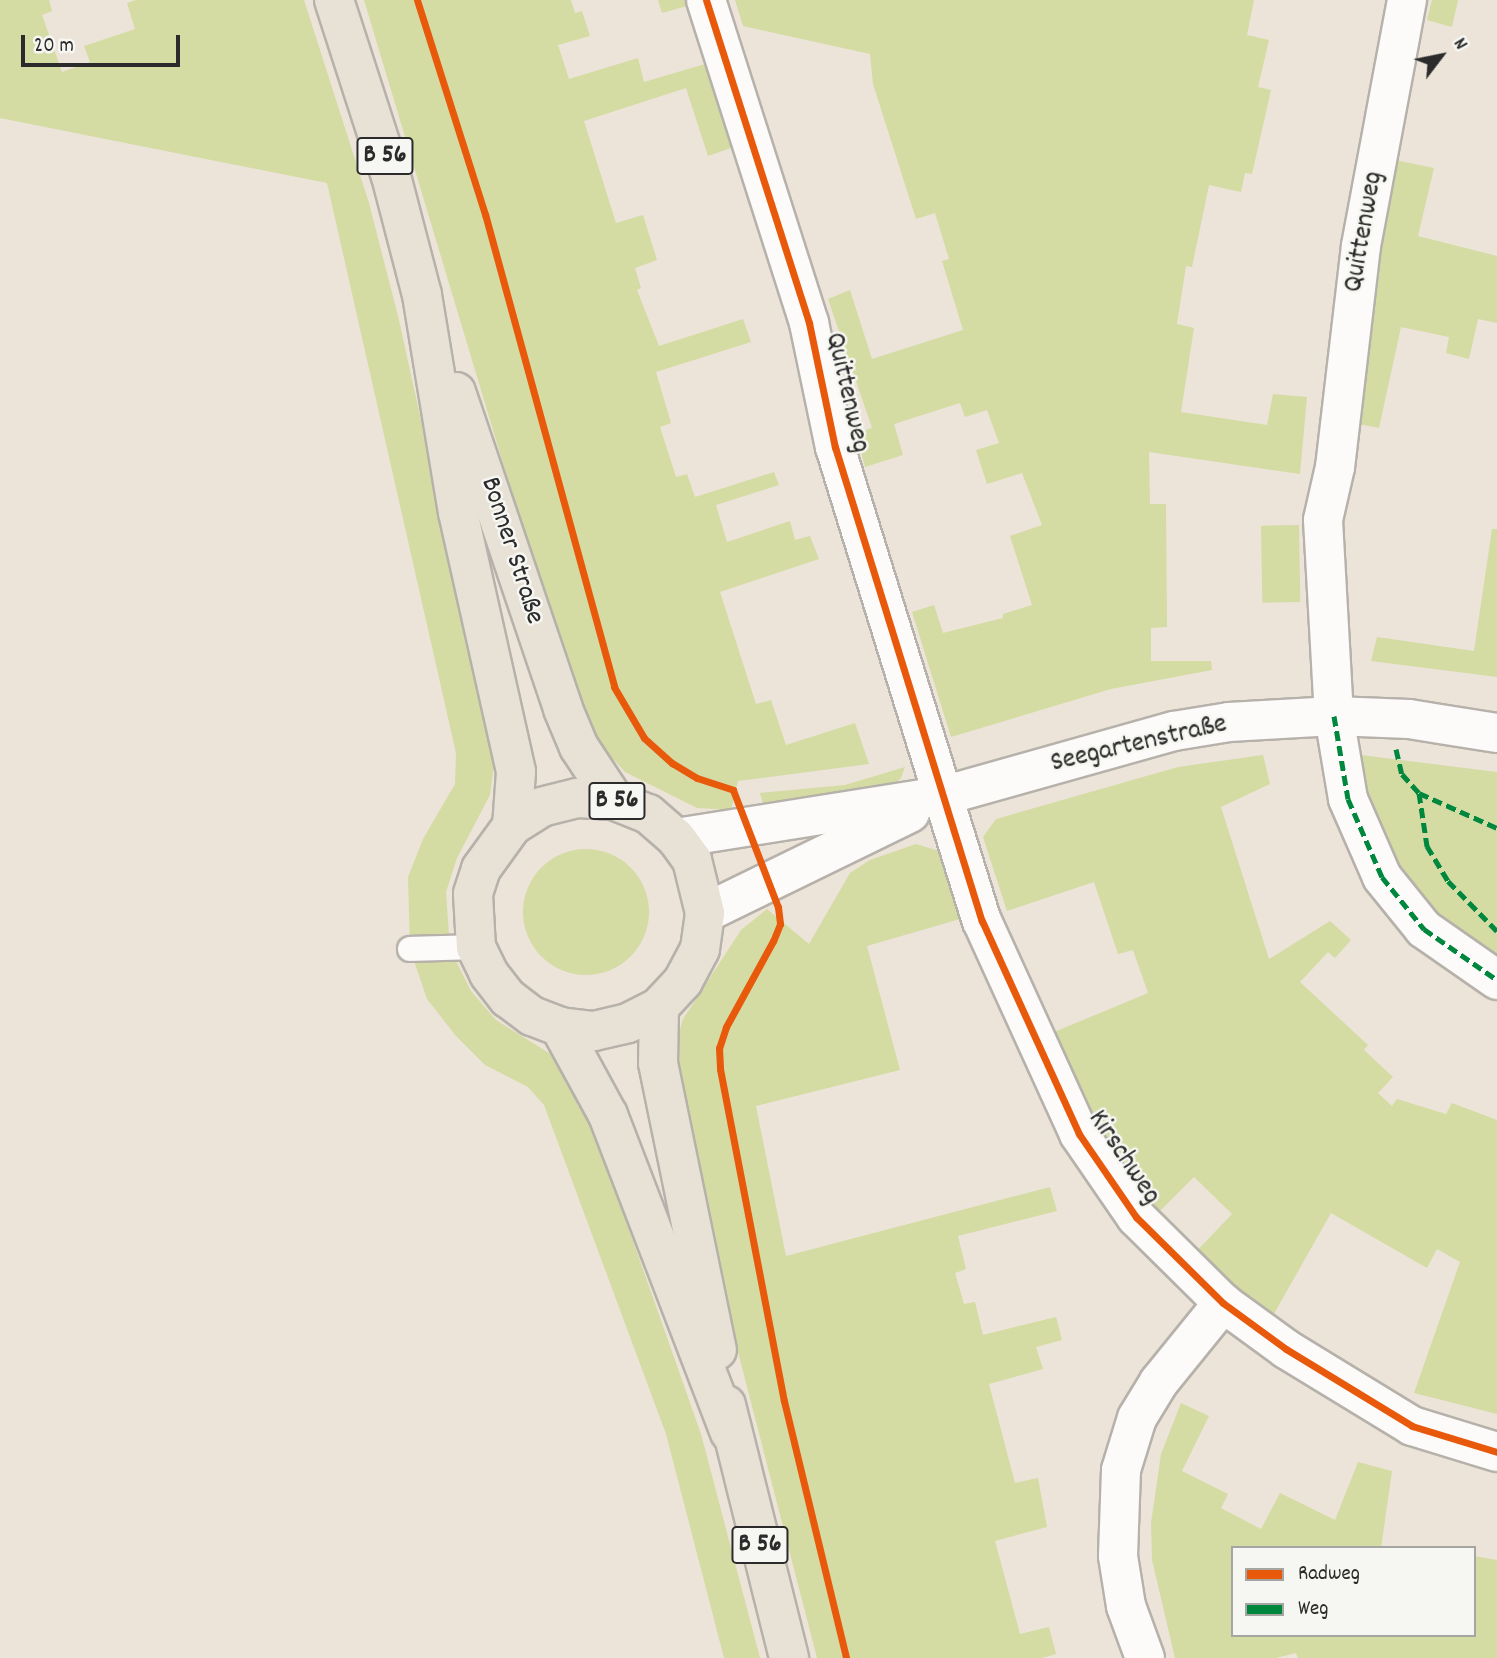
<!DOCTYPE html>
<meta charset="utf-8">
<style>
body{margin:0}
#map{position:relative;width:1497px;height:1658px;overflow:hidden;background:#ece4d8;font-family:Dekko,sans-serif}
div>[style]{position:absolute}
.green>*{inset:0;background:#d4dba3;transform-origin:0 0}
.round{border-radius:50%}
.roads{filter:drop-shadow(2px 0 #b6b1aa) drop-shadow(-2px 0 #b6b1aa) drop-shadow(0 2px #b6b1aa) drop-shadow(0 -2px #b6b1aa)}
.service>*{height:24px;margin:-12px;padding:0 12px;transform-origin:12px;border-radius:12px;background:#fcfbf9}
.minor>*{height:38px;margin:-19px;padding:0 19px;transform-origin:19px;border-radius:19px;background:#fcfbf9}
.primary>*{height:38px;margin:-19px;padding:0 19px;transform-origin:19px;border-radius:19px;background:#e8e1d5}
.quiet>*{height:5px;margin-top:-2.5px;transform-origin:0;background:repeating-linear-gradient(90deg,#00873e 0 10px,transparent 0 15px)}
.cycleway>*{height:7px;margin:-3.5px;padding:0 3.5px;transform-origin:3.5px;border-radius:3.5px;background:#e8590c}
span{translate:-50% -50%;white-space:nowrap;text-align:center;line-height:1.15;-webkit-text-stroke:5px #f6f6f2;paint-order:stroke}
.shield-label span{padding:2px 5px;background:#f6f6f2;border:2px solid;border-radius:5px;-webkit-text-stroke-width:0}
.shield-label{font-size:26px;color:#2b2b2b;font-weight:700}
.street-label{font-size:28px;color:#2b2b2b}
.legend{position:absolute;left:1231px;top:1546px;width:245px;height:91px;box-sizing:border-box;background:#f6f6f2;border:2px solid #a5a5a2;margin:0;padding:9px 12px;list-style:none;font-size:21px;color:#2b2b2b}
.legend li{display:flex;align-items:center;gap:14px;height:35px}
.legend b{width:35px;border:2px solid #a5a5a2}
.north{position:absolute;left:1406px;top:21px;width:70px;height:70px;-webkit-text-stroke:5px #f6f6f2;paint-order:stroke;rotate:58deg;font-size:19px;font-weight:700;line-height:28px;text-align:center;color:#2b2b2b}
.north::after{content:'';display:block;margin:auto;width:24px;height:32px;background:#2b2b2b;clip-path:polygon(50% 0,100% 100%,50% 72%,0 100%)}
.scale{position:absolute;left:21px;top:35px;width:159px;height:32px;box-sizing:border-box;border:4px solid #2b2b2b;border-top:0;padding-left:9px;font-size:21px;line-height:24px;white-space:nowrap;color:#2b2b2b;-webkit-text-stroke:5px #f6f6f2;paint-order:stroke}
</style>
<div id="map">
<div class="green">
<i style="clip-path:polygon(0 0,49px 0,52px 11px,42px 15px,62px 72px,90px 62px,84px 46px,135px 29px,127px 3px,136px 0,304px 0,369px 203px,399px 320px,489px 730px,494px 765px,490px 795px,457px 858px,446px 892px,450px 949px,471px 991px,496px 1020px,549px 1053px,582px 1096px,701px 1434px,760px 1658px,724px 1658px,666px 1434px,544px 1105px,528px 1087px,485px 1065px,456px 1036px,427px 999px,410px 949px,408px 877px,423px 839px,455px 784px,456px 753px,327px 183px,0 118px)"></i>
<i style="clip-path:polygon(364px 0,571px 0,575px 13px,582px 11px,590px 36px,558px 45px,569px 79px,638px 58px,644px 82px,705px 64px,731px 148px,708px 156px,686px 88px,584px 121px,616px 223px,643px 215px,657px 260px,635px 268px,641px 288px,637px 290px,659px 346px,743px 319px,751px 342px,656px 372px,671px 423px,660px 427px,676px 477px,687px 474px,695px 497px,774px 472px,779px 485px,716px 505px,727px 542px,790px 521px,795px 540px,810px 536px,819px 559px,720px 592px,756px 704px,771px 700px,786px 745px,855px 723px,869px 764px,738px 781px,731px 810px,697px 808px,625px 772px,595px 739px,529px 550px)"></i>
<i style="clip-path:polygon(658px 0,685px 0,687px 6px,662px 13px)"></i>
<i style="clip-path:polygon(735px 0,1254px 0,1247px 35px,1269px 40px,1258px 87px,1271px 90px,1252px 174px,1245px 173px,1241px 192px,1209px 185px,1192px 267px,1186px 266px,1177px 324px,1194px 328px,1181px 412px,1267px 425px,1273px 394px,1307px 397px,1300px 474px,1149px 452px,1150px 504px,1166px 504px,1167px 627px,1151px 628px,1151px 661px,1211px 661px,1212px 670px,1111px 689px,951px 737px,912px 612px,934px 605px,943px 633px,1003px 618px,1003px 614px,1032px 605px,1010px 536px,1042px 525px,1022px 473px,987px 484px,976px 450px,999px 443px,987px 410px,965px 417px,960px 403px,894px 424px,903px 455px,865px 467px,856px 433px,872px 428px,828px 299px,850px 290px,872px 359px,963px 330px,942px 261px,949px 259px,935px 213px,916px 219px,873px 84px,870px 54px,743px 26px)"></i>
<i style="clip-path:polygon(1432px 0,1458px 0,1452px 27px,1427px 20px)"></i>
<i style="clip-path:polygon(1395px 160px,1434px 168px,1418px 236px,1497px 256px,1497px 323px,1478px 319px,1469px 359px,1446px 353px,1449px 337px,1401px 327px,1379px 428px,1353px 423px,1363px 319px)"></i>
<i style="left:1299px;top:525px;width:77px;height:38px;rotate:89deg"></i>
<i style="clip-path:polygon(1492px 529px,1497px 529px,1497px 677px,1371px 661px,1377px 637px,1474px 651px)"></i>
<i style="clip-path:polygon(1263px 755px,1270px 784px,1221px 807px,1269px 959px,1330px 921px,1351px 940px,1335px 958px,1328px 952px,1300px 982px,1368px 1045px,1364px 1050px,1393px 1077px,1378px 1093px,1392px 1106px,1397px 1099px,1446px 1114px,1452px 1103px,1497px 1120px,1497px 1414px,1414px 1393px,1460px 1262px,1437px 1249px,1427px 1268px,1331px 1213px,1271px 1319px,1193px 1255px,1232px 1214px,1194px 1177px,1156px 1215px,1119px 1168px,1047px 1035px,1148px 993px,1133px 950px,1118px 954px,1094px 882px,1007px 911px,983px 837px,996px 819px,1178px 767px)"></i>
<i style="clip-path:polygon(1361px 755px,1497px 772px,1497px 964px,1458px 937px,1406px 883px,1374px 826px,1358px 767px)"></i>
<i style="clip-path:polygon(905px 767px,901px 778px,888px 789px,764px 807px,760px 793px,845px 785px)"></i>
<i style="clip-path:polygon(916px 844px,939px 851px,960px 919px,867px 946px,900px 1070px,756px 1106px,786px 1256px,1050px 1187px,1057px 1211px,958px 1236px,966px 1269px,955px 1273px,964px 1304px,975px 1302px,983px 1335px,1056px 1317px,1062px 1340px,1036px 1347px,1043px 1369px,989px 1384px,1015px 1483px,1038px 1478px,1047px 1527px,995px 1541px,1020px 1634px,1049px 1627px,1056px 1654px,1042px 1658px,817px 1658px,699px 1201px,674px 1050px,683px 1019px,741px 930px,767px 909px,809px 944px,850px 873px,870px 860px)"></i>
<i class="round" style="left:523px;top:849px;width:126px;height:126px"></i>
<i style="clip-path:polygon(1181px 1403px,1209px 1416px,1182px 1471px,1228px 1494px,1221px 1508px,1261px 1529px,1280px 1493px,1335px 1520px,1358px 1462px,1392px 1471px,1381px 1548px,1233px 1548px,1233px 1635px,1474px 1635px,1474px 1556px,1497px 1560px,1497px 1658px,1298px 1658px,1296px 1653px,1276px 1658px,1175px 1658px,1152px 1560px,1151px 1523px,1161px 1454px)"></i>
</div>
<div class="roads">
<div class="service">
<i style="left:410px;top:949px;width:66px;rotate:-1.7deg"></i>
</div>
<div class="minor">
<i style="left:706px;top:0;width:339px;rotate:72.3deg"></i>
<i style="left:809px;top:323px;width:127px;rotate:78.2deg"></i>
<i style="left:835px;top:447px;width:496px;rotate:72.8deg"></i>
<i style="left:982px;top:921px;width:234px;rotate:65.5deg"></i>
<i style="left:1079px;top:1134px;width:101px;rotate:55.5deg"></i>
<i style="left:1136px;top:1217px;width:122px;rotate:44.7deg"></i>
<i style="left:1223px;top:1303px;width:78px;rotate:36.1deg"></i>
<i style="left:1286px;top:1349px;width:148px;rotate:31.4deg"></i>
<i style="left:1412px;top:1426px;width:89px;rotate:17deg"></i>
<i style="left:1407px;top:0;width:250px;rotate:100.6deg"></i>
<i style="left:1361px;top:246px;width:223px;rotate:96.7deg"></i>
<i style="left:1335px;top:467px;width:54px;rotate:102.8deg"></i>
<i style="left:1323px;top:520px;width:196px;rotate:86.8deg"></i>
<i style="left:1334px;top:716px;width:84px;rotate:80.4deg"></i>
<i style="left:1348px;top:799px;width:85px;rotate:66.4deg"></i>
<i style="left:1382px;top:877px;width:67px;rotate:51.1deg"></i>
<i style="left:1424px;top:929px;width:89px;rotate:34.9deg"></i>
<i style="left:676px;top:838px;width:273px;rotate:-9deg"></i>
<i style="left:946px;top:795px;width:237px;rotate:-15.7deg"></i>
<i style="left:1174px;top:731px;width:56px;rotate:-9.3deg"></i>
<i style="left:1229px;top:722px;width:105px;rotate:-3.3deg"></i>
<i style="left:1334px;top:716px;width:75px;rotate:2.3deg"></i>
<i style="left:1409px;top:719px;width:89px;rotate:9deg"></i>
<i style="left:705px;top:913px;width:228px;rotate:-26deg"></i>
<i style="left:1145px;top:1658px;width:55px;rotate:-110.1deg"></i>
<i style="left:1126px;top:1606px;width:51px;rotate:-99.1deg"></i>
<i style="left:1118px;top:1556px;width:86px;rotate:-88deg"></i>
<i style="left:1121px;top:1470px;width:54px;rotate:-72.9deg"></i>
<i style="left:1137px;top:1418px;width:42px;rotate:-58.6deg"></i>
<i style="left:1159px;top:1382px;width:102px;rotate:-51deg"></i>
</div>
<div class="primary">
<i style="left:334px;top:0;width:185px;rotate:72.1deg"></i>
<i style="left:391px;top:176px;width:123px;rotate:75.4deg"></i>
<i style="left:422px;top:295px;width:220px;rotate:80.6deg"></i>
<i style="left:458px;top:512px;width:266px;rotate:77.4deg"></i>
<i style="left:516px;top:772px;width:54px;rotate:94.2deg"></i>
<i style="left:456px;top:392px;width:335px;rotate:71.3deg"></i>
<i style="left:563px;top:709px;width:41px;rotate:67.2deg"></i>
<i style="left:579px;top:747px;width:64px;rotate:56.6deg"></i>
<i style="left:659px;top:1007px;width:56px;rotate:91deg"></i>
<i style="left:658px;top:1063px;width:293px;rotate:78.4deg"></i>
<i style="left:560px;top:1027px;width:34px;rotate:7deg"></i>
<i style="left:594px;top:1031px;width:35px;rotate:-13deg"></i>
<i style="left:628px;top:1023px;width:35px;rotate:-27deg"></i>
<i style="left:659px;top:1007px;width:35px;rotate:-47deg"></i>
<i style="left:683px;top:981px;width:36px;rotate:-62deg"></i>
<i style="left:700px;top:949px;width:36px;rotate:-82deg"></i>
<i style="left:705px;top:913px;width:55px;rotate:-103.8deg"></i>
<i style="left:692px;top:860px;width:27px;rotate:-126deg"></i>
<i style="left:676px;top:838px;width:37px;rotate:-139deg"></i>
<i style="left:648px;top:814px;width:37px;rotate:-158deg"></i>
<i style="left:614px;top:800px;width:37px;rotate:-177deg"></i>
<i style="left:577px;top:798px;width:36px;rotate:166deg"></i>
<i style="left:542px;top:807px;width:36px;rotate:148deg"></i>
<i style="left:512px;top:826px;width:53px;rotate:125.8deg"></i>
<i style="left:481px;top:869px;width:26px;rotate:108deg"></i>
<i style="left:473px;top:894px;width:53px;rotate:86.8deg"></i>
<i style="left:476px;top:947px;width:30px;rotate:64deg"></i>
<i style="left:489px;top:974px;width:31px;rotate:52deg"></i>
<i style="left:508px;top:998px;width:30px;rotate:37deg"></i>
<i style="left:532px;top:1016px;width:30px;rotate:21deg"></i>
<i style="left:560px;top:1027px;width:100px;rotate:61.4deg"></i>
<i style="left:608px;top:1115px;width:340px;rotate:69deg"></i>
<i style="left:726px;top:1405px;width:261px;rotate:76deg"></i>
</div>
</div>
<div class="quiet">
<i style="left:1334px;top:716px;width:84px;rotate:80.4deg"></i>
<i style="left:1348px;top:799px;width:85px;rotate:66.4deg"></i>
<i style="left:1382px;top:877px;width:67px;rotate:51.1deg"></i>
<i style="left:1424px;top:929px;width:89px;rotate:34.9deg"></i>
<i style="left:1396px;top:749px;width:26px;rotate:77deg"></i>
<i style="left:1402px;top:774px;width:25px;rotate:48deg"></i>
<i style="left:1419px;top:793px;width:85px;rotate:24.2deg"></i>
<i style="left:1419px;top:793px;width:54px;rotate:81.4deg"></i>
<i style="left:1427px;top:846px;width:41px;rotate:59deg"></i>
<i style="left:1448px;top:881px;width:70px;rotate:45.6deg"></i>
</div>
<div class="cycleway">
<i style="left:417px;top:0;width:225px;rotate:72.4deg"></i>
<i style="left:485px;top:214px;width:490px;rotate:74.7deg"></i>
<i style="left:614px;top:687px;width:59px;rotate:59.5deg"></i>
<i style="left:644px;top:738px;width:38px;rotate:42deg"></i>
<i style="left:672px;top:763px;width:29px;rotate:31deg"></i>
<i style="left:697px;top:778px;width:38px;rotate:18deg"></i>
<i style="left:733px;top:790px;width:125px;rotate:69deg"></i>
<i style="left:778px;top:907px;width:17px;rotate:83deg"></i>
<i style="left:780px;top:924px;width:18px;rotate:112deg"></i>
<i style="left:773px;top:941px;width:98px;rotate:118.7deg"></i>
<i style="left:726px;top:1027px;width:22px;rotate:108deg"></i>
<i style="left:719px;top:1048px;width:21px;rotate:87deg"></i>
<i style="left:720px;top:1069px;width:338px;rotate:79.1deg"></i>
<i style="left:784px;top:1401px;width:264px;rotate:76.4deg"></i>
<i style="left:706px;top:0;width:339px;rotate:72.3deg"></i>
<i style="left:809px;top:323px;width:127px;rotate:78.2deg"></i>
<i style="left:835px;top:447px;width:496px;rotate:72.8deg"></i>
<i style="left:982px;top:921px;width:234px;rotate:65.5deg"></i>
<i style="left:1079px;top:1134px;width:101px;rotate:55.5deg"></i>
<i style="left:1136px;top:1217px;width:122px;rotate:44.7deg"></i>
<i style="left:1223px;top:1303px;width:78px;rotate:36.1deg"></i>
<i style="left:1286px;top:1349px;width:148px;rotate:31.4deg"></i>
<i style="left:1412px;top:1426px;width:89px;rotate:17deg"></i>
</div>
<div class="shield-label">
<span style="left:385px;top:156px">B 56</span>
<span style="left:617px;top:801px">B 56</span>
<span style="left:760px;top:1545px">B 56</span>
</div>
<div class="street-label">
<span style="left:1365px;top:232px;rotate:-80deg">Quittenweg</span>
<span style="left:846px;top:393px;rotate:77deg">Quittenweg</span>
<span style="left:511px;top:551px;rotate:72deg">Bonner Straße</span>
<span style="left:1139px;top:745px;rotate:-13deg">Seegartenstraße</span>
<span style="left:1123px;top:1158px;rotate:56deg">Kirschweg</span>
</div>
<ul class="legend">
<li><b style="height:9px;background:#e8590c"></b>Radweg</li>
<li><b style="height:9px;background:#00873e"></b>Weg</li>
</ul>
<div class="north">N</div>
<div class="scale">20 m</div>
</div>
